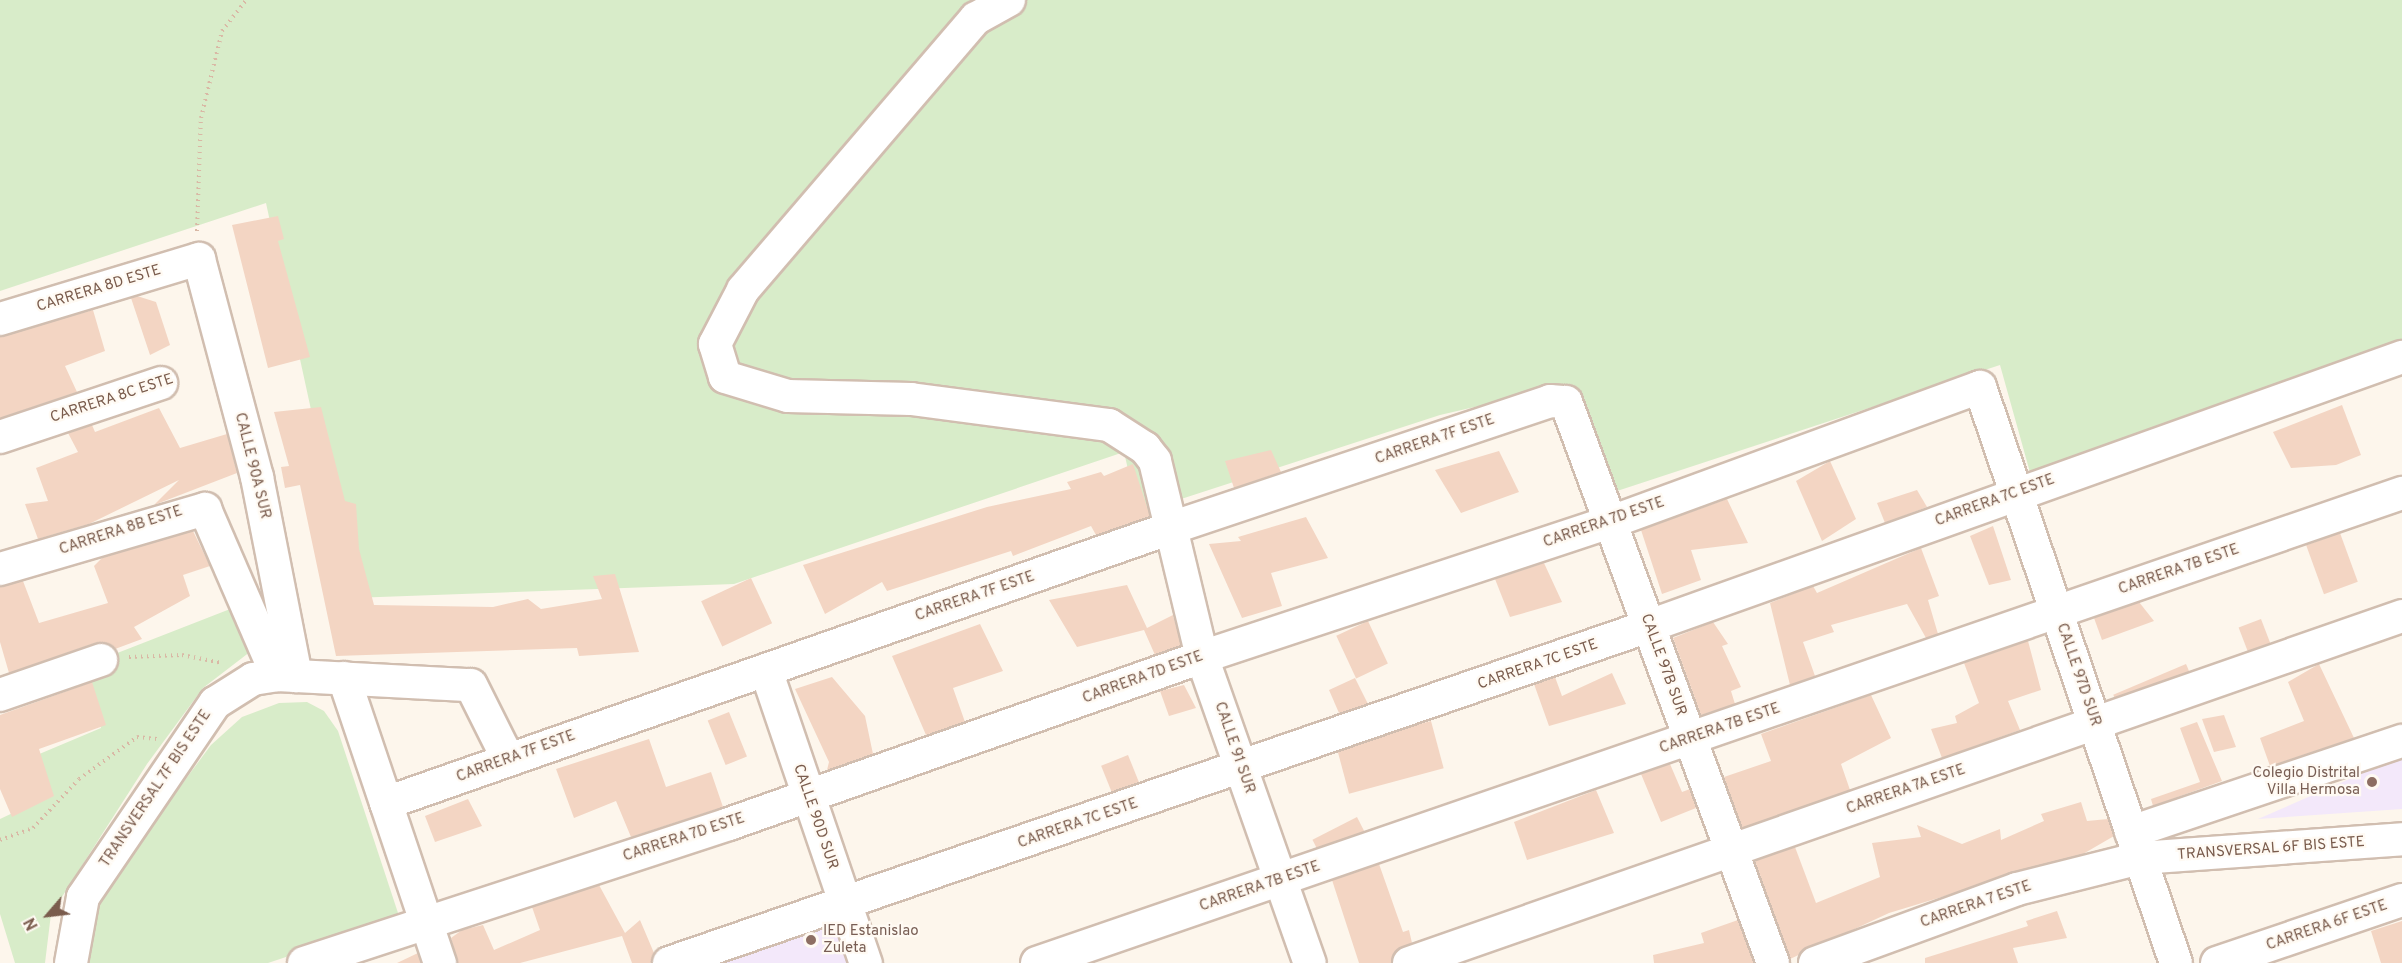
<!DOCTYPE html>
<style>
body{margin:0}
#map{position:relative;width:2402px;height:963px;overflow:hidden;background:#fdf6ec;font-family:Overpass,sans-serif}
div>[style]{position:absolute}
.education>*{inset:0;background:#f3e8fa}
.green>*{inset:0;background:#d8ecc9}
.building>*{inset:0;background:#f3d5c3;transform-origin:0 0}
.path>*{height:4px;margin-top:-2px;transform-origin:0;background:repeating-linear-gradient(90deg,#d9b8a5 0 1.5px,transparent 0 6px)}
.roads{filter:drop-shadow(2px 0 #d1beb0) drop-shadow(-2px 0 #d1beb0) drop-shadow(0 2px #d1beb0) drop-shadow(0 -2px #d1beb0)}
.minor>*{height:32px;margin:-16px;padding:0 16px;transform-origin:16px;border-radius:16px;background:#fff}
.dots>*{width:16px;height:16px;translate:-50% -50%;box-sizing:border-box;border:3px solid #fffaf3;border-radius:50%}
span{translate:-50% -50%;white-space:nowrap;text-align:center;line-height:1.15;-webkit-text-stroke:4.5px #fffaf3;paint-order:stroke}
.street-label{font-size:15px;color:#7a5c4d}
.education-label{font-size:15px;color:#785e54}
.right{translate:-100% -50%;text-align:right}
.left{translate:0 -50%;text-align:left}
.north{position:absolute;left:18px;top:885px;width:60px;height:60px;-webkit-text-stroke:4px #fffaf3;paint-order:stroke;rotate:242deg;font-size:16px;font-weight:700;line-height:24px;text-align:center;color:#7a5c4d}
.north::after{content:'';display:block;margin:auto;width:21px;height:27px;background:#7a5c4d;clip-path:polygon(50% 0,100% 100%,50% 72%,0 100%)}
</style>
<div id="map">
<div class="education">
<i style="clip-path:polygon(2402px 756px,2402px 809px,2258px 819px)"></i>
<i style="clip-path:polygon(841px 917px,856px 963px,707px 963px)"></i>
</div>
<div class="green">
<i style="clip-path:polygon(0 0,2402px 0,2402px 345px,2031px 476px,2000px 365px,1614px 492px,1574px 396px,1509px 399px,1440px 415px,1138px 513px,1124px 452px,734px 584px,352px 598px,266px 203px,0 291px)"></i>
<i style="clip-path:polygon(243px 604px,259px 645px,203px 688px,147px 764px,51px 914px,45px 963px,15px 963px,0 914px,0 819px,34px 803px,18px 763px,101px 728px,84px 666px)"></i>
<i style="clip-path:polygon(307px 702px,324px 711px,338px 731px,400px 919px,268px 963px,82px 963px,96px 900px,211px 745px,242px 717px,279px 703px)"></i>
</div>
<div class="building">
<i style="clip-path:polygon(278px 216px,284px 239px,278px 241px,310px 357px,268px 368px,232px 225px)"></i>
<i style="clip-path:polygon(137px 296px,156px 302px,170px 345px,150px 355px,131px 298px)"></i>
<i style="clip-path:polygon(93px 310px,105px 351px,65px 366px,77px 392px,0 418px,0 336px)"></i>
<i style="clip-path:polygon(2342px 405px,2361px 455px,2336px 465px,2291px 468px,2273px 432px)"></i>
<i style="clip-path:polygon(321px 407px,345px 501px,356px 504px,359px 549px,374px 605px,493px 607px,528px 599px,541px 609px,602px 599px,593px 576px,615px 574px,639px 652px,579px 656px,577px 648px,336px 656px,300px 485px,285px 488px,281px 467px,289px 466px,274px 412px)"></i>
<i style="clip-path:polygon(159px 408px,180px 448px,227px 434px,237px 473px,154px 505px,179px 480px,89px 524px,38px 539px,25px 504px,48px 501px,36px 468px,78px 452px,68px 433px,92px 425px,95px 432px)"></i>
<i style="clip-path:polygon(1271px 450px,1281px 472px,1234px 488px,1225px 461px)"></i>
<i style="clip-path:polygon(1499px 451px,1519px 492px,1461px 513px,1435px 470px)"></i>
<i style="clip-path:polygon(1830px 461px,1856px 519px,1822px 541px,1796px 481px)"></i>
<i style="clip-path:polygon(1133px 464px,1150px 516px,1096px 535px,1091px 526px,1013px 556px,1011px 551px,887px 591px,882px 582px,825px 614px,803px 565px,987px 507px,1071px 489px,1067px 482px,1101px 472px,1104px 476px)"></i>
<i style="clip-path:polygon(1917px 490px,1927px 507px,1885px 523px,1877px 503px)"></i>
<i style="clip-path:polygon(1727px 499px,1748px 543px,1691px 550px,1701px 580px,1662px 594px,1641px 530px)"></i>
<i style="clip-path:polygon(1306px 517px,1328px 558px,1271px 573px,1282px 606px,1242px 618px,1209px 544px,1241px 541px,1238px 537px)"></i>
<i style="clip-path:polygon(1993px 526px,2011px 580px,1989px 585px,1970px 536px)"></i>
<i style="clip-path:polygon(193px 531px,210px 566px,183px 575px,190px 596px,134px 627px,142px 639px,115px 649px,95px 643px,9px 673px,0 642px,0 586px,23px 581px,39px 623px,108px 603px,94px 566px,102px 558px)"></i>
<i style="left:2340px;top:533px;width:52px;height:36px;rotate:70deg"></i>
<i style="clip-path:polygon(1921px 548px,1939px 596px,1928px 600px,1938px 634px,1926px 638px,1907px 604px,1831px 625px,1834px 632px,1803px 642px,1815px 676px,1790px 685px,1770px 603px,1813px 586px,1817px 593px)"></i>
<i style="clip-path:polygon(1544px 563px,1562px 602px,1510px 617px,1495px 579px)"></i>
<i style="left:751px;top:578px;width:50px;height:55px;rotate:65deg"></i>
<i style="clip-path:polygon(1127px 585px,1147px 628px,1173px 615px,1181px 645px,1155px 655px,1144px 630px,1077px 647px,1049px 600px)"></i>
<i style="clip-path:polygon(2139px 602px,2154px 621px,2102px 640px,2094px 618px)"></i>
<i style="left:2261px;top:619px;width:26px;height:24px;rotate:69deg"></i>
<i style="left:1368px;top:621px;width:47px;height:35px;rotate:65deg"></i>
<i style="clip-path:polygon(1713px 622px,1728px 644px,1722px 646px,1741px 687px,1731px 691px,1735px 704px,1701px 715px,1673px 638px)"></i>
<i style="clip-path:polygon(980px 624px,1003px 671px,953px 688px,965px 722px,926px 735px,892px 656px)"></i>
<i style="clip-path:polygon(2028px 641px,2041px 690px,2008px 701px,2020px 730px,1942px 758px,1931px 729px,1957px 723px,1955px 716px,1979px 703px,1964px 663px)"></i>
<i style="left:2186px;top:664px;width:8px;height:79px;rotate:67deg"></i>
<i style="clip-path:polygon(2319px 664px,2354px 738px,2270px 766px,2260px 738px,2304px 721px,2288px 682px)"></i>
<i style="clip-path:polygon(1612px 673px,1626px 704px,1549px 726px,1534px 684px,1555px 677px,1562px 696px)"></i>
<i style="clip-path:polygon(832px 677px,865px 716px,873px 754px,827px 770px,829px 762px,795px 689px)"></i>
<i style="clip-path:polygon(1355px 678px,1368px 704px,1339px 713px,1329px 690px)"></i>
<i style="clip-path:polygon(92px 682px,106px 725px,39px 749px,54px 796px,12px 817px,0 789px,0 715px)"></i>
<i style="clip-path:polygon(1184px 685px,1196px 708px,1169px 716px,1160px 691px)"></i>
<i style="clip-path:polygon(1871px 695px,1891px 738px,1841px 764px,1850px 790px,1742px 828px,1724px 777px,1771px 761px,1761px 734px)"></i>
<i style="left:729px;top:712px;width:48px;height:23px;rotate:68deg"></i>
<i style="clip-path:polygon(2224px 715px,2236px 747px,2214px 752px,2202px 719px)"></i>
<i style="left:1431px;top:721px;width:49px;height:98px;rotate:75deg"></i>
<i style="clip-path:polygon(2197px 722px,2222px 781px,2153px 806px,2151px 799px,2200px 782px,2180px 728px)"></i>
<i style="clip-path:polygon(649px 739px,666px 787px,711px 772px,723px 807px,631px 837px,616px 801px,574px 818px,556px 769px)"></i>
<i style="left:1128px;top:755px;width:29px;height:29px;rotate:68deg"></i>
<i style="clip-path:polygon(1670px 764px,1682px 792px,1690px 789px,1696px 808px,1661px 822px,1641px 774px)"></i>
<i style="clip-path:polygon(1596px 790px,1614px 833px,1527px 860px,1514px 822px)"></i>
<i style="clip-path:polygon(468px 799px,482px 826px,435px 842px,425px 816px)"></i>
<i style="clip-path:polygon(2081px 802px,2087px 821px,2108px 819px,2114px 836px,2083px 854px,1889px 913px,1790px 959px,1755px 861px,1795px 847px,1816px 903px,1880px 877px,1872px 843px,1921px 837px,1917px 825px,1962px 844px,2000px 829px,2001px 840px,2044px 821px,2041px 814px)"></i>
<i style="left:1357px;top:817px;width:16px;height:50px;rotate:63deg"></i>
<i style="clip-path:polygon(1379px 864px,1403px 932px,1409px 930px,1412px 943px,1396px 951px,1391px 963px,1359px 963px,1332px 880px)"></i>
<i style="clip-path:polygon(599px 885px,625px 933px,640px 920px,654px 953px,651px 963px,632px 963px,622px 936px,520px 963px,458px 963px,451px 938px,462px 930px,483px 925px,494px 950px,540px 930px,532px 907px)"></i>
<i style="clip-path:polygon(2057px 911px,2067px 938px,2013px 948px,2018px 963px,1925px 963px,1925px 958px,2028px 926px,2026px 921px)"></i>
<i style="clip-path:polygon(1738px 920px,1754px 963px,1654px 963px,1653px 955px,1704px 943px,1701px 933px)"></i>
<i style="clip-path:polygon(2402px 921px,2402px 963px,2381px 963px,2371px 931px)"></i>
<i style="clip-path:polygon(418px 953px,421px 963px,397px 963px)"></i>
</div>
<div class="path">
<i style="left:197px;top:231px;width:113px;rotate:-88deg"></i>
<i style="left:201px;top:118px;width:89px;rotate:-76.4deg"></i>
<i style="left:222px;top:31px;width:39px;rotate:-52deg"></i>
<i style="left:129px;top:657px;width:53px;rotate:-2.2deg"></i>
<i style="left:182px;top:655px;width:41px;rotate:11.3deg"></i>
<i style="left:0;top:840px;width:35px;rotate:-20deg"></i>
<i style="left:33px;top:828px;width:67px;rotate:-46.8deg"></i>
<i style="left:79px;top:779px;width:72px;rotate:-35.9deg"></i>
<i style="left:137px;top:737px;width:20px;rotate:6deg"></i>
</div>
<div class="roads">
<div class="minor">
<i style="left:1009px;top:0;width:38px;rotate:151deg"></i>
<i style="left:976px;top:18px;width:358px;rotate:130.6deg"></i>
<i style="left:743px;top:290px;width:61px;rotate:117.4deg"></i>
<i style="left:715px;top:344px;width:34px;rotate:73deg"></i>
<i style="left:725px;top:377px;width:66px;rotate:16.8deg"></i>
<i style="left:788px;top:396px;width:123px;rotate:1.4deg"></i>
<i style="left:911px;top:399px;width:200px;rotate:7.5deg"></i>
<i style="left:1109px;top:425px;width:43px;rotate:32.6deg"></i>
<i style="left:1145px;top:448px;width:16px;rotate:52deg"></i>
<i style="left:1155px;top:461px;width:202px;rotate:76.5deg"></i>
<i style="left:1202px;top:657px;width:324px;rotate:70.6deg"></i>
<i style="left:0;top:319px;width:208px;rotate:-16.8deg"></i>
<i style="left:199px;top:259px;width:226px;rotate:75.1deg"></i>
<i style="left:257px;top:477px;width:203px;rotate:78.9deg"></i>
<i style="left:0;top:437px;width:170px;rotate:-18.5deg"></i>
<i style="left:0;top:569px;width:214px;rotate:-16.3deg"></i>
<i style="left:205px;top:509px;width:181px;rotate:66.6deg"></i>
<i style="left:766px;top:670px;width:310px;rotate:71.2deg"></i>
<i style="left:344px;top:678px;width:301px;rotate:71.4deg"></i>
<i style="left:0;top:695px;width:107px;rotate:-19.1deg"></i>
<i style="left:386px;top:803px;width:829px;rotate:-19.31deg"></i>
<i style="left:1168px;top:529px;width:403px;rotate:-18.5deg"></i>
<i style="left:1550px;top:401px;width:16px;rotate:4deg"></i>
<i style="left:1566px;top:402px;width:598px;rotate:69.75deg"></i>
<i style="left:2131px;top:832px;width:286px;rotate:-18.6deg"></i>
<i style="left:71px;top:963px;width:67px;rotate:-79.7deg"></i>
<i style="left:83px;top:897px;width:235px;rotate:-55.8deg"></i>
<i style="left:215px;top:703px;width:45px;rotate:-32.3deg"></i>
<i style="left:253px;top:679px;width:24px;rotate:-9deg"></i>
<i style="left:277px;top:675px;width:194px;rotate:3deg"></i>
<i style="left:471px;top:685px;width:83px;rotate:63.4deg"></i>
<i style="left:304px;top:963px;width:447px;rotate:-18.1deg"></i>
<i style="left:729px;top:824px;width:502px;rotate:-19.45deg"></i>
<i style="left:1202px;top:657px;width:431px;rotate:-18.3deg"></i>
<i style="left:1611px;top:522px;width:393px;rotate:-20.1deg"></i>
<i style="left:1980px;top:387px;width:608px;rotate:71.21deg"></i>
<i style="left:669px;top:963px;width:1036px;rotate:-18.98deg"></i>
<i style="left:1649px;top:626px;width:800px;rotate:-19.66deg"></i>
<i style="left:1037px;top:963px;width:1444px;rotate:-19deg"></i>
<i style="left:1409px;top:963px;width:1052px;rotate:-19.26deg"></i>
<i style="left:1815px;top:963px;width:215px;rotate:-20.1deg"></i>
<i style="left:2017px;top:889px;width:127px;rotate:-14.1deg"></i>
<i style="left:2140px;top:858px;width:263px;rotate:-4.1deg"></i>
<i style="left:2217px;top:963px;width:195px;rotate:-18.8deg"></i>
</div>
</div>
<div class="dots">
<i style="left:2372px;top:782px;background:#8d6e63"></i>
<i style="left:811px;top:940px;background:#8d6e63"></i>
</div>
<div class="street-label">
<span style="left:99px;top:289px;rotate:-17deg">CARRERA 8D ESTE</span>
<span style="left:112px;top:399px;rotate:-18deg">CARRERA 8C ESTE</span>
<span style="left:1435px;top:440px;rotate:-19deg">CARRERA 7F ESTE</span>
<span style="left:252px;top:466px;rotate:76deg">CALLE 90A SUR</span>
<span style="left:1995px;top:501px;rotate:-20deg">CARRERA 7C ESTE</span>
<span style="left:1604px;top:523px;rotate:-19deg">CARRERA 7D ESTE</span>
<span style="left:121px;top:531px;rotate:-18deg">CARRERA 8B ESTE</span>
<span style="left:2179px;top:570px;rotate:-19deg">CARRERA 7B ESTE</span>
<span style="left:975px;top:597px;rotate:-19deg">CARRERA 7F ESTE</span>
<span style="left:1538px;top:665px;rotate:-19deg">CARRERA 7C ESTE</span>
<span style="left:1663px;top:665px;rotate:70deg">CALLE 97B SUR</span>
<span style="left:2078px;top:675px;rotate:71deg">CALLE 97D SUR</span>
<span style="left:1143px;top:678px;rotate:-20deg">CARRERA 7D ESTE</span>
<span style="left:1720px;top:729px;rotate:-19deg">CARRERA 7B ESTE</span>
<span style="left:1234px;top:748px;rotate:71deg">CALLE 91 SUR</span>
<span style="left:516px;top:757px;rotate:-20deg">CARRERA 7F ESTE</span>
<span style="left:156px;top:789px;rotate:-56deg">TRANSVERSAL 7F BIS ESTE</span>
<span style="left:1906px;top:790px;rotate:-19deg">CARRERA 7A ESTE</span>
<span style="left:815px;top:817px;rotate:71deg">CALLE 90D SUR</span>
<span style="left:1078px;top:824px;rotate:-19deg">CARRERA 7C ESTE</span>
<span style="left:684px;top:838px;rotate:-18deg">CARRERA 7D ESTE</span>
<span style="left:2271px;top:849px;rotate:-4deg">TRANSVERSAL 6F BIS ESTE</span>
<span style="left:1260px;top:887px;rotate:-19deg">CARRERA 7B ESTE</span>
<span style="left:1976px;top:905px;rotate:-19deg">CARRERA 7 ESTE</span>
<span style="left:2327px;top:926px;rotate:-19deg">CARRERA 6F ESTE</span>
</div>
<div class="education-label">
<span class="right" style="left:2360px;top:782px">Colegio Distrital<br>Villa Hermosa</span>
<span class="left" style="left:823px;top:940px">IED Estanislao<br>Zuleta</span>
</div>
<div class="north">N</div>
</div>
